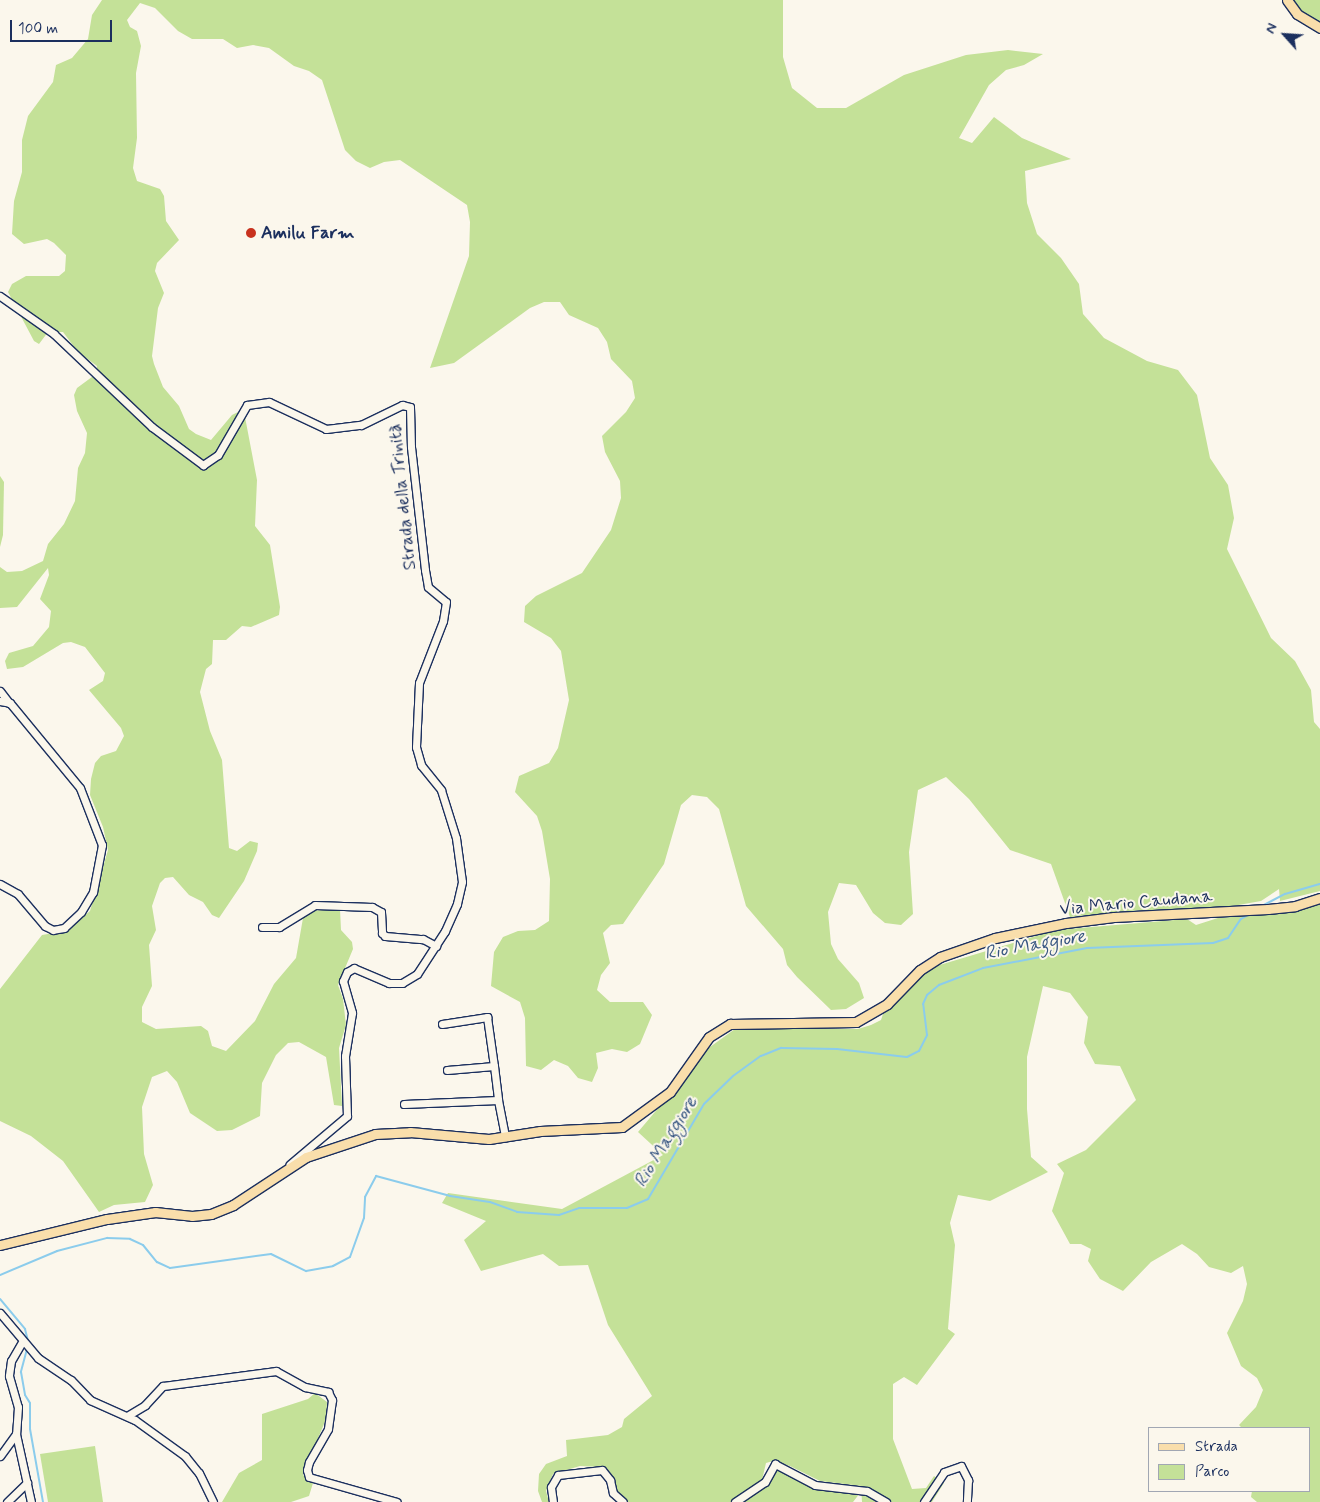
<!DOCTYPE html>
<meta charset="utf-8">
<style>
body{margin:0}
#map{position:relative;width:1320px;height:1502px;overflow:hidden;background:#fbf7ec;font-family:Mynerve,sans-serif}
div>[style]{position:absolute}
.green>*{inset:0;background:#c4e198}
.stream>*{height:2px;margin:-1px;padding:0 1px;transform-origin:1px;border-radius:1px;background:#8bccec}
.roads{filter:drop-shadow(1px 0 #1b2f5e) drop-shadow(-1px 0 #1b2f5e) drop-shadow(0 1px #1b2f5e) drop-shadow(0 -1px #1b2f5e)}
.minor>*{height:7px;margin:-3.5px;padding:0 3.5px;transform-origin:3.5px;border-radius:3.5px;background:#fbf7ec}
.major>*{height:9px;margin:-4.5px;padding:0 4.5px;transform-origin:4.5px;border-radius:4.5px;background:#f9deab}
.dots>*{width:14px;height:14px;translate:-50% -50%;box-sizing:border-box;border:2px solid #fbf7ec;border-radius:50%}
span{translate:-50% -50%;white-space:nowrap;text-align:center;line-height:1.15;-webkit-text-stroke:4px #fbf7ec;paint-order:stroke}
.poi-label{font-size:18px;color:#1b2f5e;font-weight:700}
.left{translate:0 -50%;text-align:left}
.street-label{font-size:18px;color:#1b2f5e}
.water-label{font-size:19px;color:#375682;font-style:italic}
.legend{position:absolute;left:1148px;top:1427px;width:162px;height:65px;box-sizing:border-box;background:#fbf7ec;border:1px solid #a1a7b3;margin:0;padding:6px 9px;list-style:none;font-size:15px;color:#1b2f5e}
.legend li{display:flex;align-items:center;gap:10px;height:25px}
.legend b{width:25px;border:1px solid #a1a7b3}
.north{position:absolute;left:1260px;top:10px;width:50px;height:50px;-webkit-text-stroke:4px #fbf7ec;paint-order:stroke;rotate:296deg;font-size:14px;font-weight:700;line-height:20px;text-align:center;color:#1b2f5e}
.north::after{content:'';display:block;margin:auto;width:18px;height:22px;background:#1b2f5e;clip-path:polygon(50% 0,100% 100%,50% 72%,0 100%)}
.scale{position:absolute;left:10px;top:20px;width:102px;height:22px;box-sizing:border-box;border:2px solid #1b2f5e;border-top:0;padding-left:6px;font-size:15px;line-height:18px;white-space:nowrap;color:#1b2f5e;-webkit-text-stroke:4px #fbf7ec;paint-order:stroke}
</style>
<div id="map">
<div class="green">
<i style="clip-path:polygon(102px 0,783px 0,783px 57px,792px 88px,817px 108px,846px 108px,904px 75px,966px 55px,1008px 50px,1043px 54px,1024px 65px,1006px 70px,989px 85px,959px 138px,972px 143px,994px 117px,1022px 138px,1071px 159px,1025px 171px,1027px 203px,1037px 234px,1061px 258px,1079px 284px,1083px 314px,1104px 338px,1147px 361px,1178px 370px,1197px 395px,1210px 458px,1228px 485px,1234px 518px,1227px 549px,1271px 638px,1295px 661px,1311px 690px,1314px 722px,1320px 729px,1320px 891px,1280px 901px,1279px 889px,1261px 901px,1227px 907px,1128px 911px,1070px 917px,1051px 864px,1010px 850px,969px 799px,946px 777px,918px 790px,909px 852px,913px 914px,901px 925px,885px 923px,873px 913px,856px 885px,839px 883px,828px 912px,831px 944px,838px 959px,859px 983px,864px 998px,846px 1009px,831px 1010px,797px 977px,787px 965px,783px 949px,746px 906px,719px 809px,707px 797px,692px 795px,681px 805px,664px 864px,623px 924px,611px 925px,603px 933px,610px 963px,601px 975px,597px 990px,610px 1002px,643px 1002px,652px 1015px,640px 1044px,627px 1052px,612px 1049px,596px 1053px,598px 1068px,592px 1082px,578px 1078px,568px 1066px,554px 1060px,541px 1070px,526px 1066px,525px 1018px,520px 1002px,491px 986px,494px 952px,503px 937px,518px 931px,535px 930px,549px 921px,550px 879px,542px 831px,537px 816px,515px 792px,519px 776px,549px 763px,558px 748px,569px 700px,561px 651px,551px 638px,524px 622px,525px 606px,536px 596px,582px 573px,611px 530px,621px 498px,620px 481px,605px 452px,602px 436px,626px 412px,635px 398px,632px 381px,611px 359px,607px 342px,598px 328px,569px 315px,560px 302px,544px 302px,530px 308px,454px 363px,430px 368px,469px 256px,470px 222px,467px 205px,400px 160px,384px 162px,370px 168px,356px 161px,345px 150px,322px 80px,309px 71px,294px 66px,269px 48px,253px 45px,237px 48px,223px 39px,192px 39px,178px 31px,155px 8px,140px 3px,127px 20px,130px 27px,137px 31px,141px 46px,136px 73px,137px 138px,133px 168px,137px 181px,160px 189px,164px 196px,166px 221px,179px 240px,157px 263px,155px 271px,164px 293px,158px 308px,152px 356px,154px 364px,163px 387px,179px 406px,189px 429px,196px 434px,211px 440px,232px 415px,240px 411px,245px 417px,257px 480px,255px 526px,270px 545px,280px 607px,279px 615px,251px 627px,242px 626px,226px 640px,213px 640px,212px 664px,206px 669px,200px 692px,210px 731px,222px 760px,229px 848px,237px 851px,250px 841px,258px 843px,257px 851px,244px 881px,219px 918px,212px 915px,203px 902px,189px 895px,173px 877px,165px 878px,160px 883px,152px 906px,156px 930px,149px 945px,152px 986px,142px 1007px,142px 1022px,156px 1029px,201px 1026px,208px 1031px,212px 1046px,226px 1051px,255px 1021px,274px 984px,296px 958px,303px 918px,308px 911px,340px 909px,341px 930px,352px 942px,353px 949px,338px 985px,343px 999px,346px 1025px,339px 1048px,342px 1106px,334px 1105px,326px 1057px,299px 1042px,288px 1043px,276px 1055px,262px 1083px,260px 1116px,232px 1130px,217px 1131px,190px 1113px,177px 1082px,167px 1071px,152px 1077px,142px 1107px,144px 1154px,153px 1185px,145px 1202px,114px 1205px,99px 1212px,63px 1161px,31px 1136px,0 1121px,0 989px,42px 935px,66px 931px,90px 911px,108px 850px,103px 827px,90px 795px,91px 779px,95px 763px,101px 756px,116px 751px,124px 736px,121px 728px,89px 690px,103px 681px,105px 673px,85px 647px,71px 642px,63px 643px,23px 667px,7px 669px,5px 661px,9px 653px,33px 646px,49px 627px,51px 611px,40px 599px,49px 575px,48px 568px,17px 607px,0 608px,0 567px,7px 572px,22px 571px,43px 561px,48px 544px,64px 524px,75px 501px,78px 468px,85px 453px,87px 433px,77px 411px,74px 395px,77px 388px,96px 374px,97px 366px,78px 352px,63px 332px,48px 332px,39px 344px,34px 341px,8px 292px,12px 284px,26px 276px,59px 276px,65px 271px,66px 255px,54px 243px,47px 239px,24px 244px,12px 234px,14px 201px,22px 172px,22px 140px,28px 116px,53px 82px,56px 65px,72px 58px,88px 39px,92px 15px)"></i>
<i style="clip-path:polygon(1291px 0,1320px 0,1320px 23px,1300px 12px)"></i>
<i style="clip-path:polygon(0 476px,4px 482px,3px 535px,0 547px)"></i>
<i style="clip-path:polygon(1320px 901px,1320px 1502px,1257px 1502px,1251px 1497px,1252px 1491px,1309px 1491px,1309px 1428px,1242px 1428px,1239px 1425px,1256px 1407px,1263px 1390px,1257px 1378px,1241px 1366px,1227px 1333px,1243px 1301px,1247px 1284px,1243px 1266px,1231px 1273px,1209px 1267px,1197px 1254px,1182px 1244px,1151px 1262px,1123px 1291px,1100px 1279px,1088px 1261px,1091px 1249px,1081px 1244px,1070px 1244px,1052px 1211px,1064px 1173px,1057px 1164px,1086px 1150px,1136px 1100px,1120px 1066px,1095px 1064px,1084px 1043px,1088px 1017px,1070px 993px,1043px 986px,1027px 1057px,1027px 1109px,1031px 1157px,1048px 1172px,990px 1201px,958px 1195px,950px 1223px,955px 1245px,948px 1329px,955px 1334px,917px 1385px,904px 1377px,893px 1384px,893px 1439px,912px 1489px,926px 1488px,934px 1476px,944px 1483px,932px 1502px,862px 1502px,861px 1486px,820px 1481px,790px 1466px,773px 1461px,766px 1463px,762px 1480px,731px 1502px,627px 1502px,616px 1491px,613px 1479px,603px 1467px,580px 1466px,553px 1474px,546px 1491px,549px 1502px,542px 1502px,538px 1491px,539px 1474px,546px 1464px,567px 1456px,566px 1440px,608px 1435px,622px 1427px,624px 1419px,652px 1396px,608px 1325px,588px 1265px,559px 1266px,543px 1254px,481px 1271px,464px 1240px,486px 1221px,442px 1203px,448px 1193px,562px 1209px,663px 1155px,638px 1132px,710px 1047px,735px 1029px,858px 1029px,871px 1025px,881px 1020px,884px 1011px,933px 967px,1056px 930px,1187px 919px,1196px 925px,1218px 918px,1273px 914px)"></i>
<i style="clip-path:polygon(315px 1393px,327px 1402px,326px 1419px,303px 1475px,313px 1483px,309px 1496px,291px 1502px,222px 1502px,239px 1473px,262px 1460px,262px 1414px,308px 1399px)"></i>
<i style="clip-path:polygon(95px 1446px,103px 1502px,48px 1502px,40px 1454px)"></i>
<i style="clip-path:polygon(776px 1469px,815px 1488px,860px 1493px,853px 1502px,742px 1502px,766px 1485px)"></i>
</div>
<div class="stream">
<i style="left:1262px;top:906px;width:26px;rotate:-28deg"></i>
<i style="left:1285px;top:894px;width:36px;rotate:-16deg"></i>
<i style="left:0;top:1275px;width:62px;rotate:-22.8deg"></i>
<i style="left:57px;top:1251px;width:52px;rotate:-14.6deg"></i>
<i style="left:107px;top:1238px;width:23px;rotate:2deg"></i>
<i style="left:130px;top:1239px;width:14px;rotate:25deg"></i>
<i style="left:143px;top:1245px;width:22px;rotate:51deg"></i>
<i style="left:157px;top:1262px;width:14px;rotate:25deg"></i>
<i style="left:170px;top:1268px;width:102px;rotate:-7.9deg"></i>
<i style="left:271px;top:1254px;width:39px;rotate:26deg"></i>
<i style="left:306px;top:1271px;width:27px;rotate:-10deg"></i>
<i style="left:333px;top:1266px;width:19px;rotate:-28deg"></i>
<i style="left:350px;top:1257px;width:41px;rotate:-70.3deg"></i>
<i style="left:364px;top:1218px;width:21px;rotate:-87deg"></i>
<i style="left:365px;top:1197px;width:24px;rotate:-62deg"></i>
<i style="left:376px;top:1176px;width:77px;rotate:15.1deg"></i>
<i style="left:450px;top:1196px;width:40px;rotate:8.5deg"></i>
<i style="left:490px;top:1202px;width:29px;rotate:20deg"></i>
<i style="left:517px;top:1212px;width:42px;rotate:4.1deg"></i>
<i style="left:559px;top:1215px;width:21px;rotate:-19deg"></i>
<i style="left:579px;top:1208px;width:48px"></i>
<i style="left:627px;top:1208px;width:23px;rotate:-23deg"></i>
<i style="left:648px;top:1199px;width:110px;rotate:-59.5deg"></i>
<i style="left:704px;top:1104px;width:40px;rotate:-44deg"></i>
<i style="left:733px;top:1076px;width:34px;rotate:-36deg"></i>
<i style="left:761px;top:1056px;width:22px;rotate:-22deg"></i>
<i style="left:781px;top:1048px;width:56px;rotate:1deg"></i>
<i style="left:837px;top:1049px;width:70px;rotate:6.5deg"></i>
<i style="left:907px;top:1057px;width:13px;rotate:-27deg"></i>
<i style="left:919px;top:1051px;width:18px;rotate:-63deg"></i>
<i style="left:927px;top:1035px;width:31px;rotate:-97deg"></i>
<i style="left:923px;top:1004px;width:10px;rotate:-66deg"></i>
<i style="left:927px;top:995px;width:16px;rotate:-40deg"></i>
<i style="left:939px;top:985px;width:47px;rotate:-21.1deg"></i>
<i style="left:983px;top:968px;width:106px;rotate:-10.9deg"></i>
<i style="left:1087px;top:948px;width:126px;rotate:-2.3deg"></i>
<i style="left:1213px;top:943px;width:16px;rotate:-18deg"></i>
<i style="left:1228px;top:938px;width:23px;rotate:-56deg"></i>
<i style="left:1241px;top:919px;width:13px;rotate:-29deg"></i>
<i style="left:0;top:1299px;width:39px;rotate:50deg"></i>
<i style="left:25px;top:1329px;width:16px;rotate:76deg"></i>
<i style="left:27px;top:1349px;width:24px;rotate:105deg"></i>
<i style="left:21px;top:1372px;width:23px;rotate:80deg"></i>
<i style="left:25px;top:1395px;width:9px;rotate:58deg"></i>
<i style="left:30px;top:1403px;width:26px;rotate:90deg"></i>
<i style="left:30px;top:1429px;width:74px;rotate:79.9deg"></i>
</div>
<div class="roads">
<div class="minor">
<i style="left:0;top:296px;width:66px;rotate:35.1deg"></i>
<i style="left:54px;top:334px;width:135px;rotate:43.5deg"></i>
<i style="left:152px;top:427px;width:64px;rotate:36.7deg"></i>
<i style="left:203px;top:465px;width:18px;rotate:-34deg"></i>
<i style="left:218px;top:455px;width:58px;rotate:-59.9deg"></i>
<i style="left:247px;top:405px;width:22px;rotate:-8deg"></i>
<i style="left:269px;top:402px;width:63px;rotate:25.3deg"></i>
<i style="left:326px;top:429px;width:35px;rotate:-7deg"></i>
<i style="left:361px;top:425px;width:46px;rotate:-26deg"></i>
<i style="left:402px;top:405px;width:8px;rotate:14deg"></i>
<i style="left:410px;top:407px;width:40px;rotate:88.6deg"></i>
<i style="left:411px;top:447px;width:124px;rotate:83.5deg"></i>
<i style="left:425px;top:570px;width:17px;rotate:80deg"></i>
<i style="left:428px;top:587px;width:23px;rotate:40deg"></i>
<i style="left:446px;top:602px;width:19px;rotate:99deg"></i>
<i style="left:443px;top:621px;width:66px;rotate:111.2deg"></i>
<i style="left:419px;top:683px;width:64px;rotate:92.7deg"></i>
<i style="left:416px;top:747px;width:19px;rotate:74deg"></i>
<i style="left:421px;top:765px;width:32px;rotate:51deg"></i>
<i style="left:441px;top:790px;width:50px;rotate:72.6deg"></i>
<i style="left:456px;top:838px;width:44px;rotate:82.2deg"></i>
<i style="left:462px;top:882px;width:23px;rotate:103deg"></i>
<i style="left:457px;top:904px;width:30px;rotate:114deg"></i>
<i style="left:445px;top:931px;width:51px;rotate:123.1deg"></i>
<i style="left:417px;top:974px;width:17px;rotate:149deg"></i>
<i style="left:402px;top:983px;width:13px;rotate:180deg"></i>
<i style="left:389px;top:983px;width:38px;rotate:-157deg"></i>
<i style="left:354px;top:968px;width:8px;rotate:150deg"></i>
<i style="left:347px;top:972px;width:10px;rotate:114deg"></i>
<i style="left:343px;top:981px;width:33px;rotate:74deg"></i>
<i style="left:352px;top:1013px;width:44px;rotate:99.2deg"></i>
<i style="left:345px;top:1056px;width:60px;rotate:88.1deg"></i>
<i style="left:347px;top:1116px;width:75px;rotate:139.9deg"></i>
<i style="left:0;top:691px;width:15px;rotate:53deg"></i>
<i style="left:0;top:701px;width:10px;rotate:11deg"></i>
<i style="left:10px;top:703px;width:110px;rotate:50.5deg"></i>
<i style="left:80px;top:788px;width:61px;rotate:68.9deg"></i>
<i style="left:102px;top:845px;width:48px;rotate:100.8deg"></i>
<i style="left:93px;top:892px;width:23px;rotate:121deg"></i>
<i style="left:81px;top:912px;width:23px;rotate:137deg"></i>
<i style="left:64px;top:928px;width:11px;rotate:170deg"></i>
<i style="left:53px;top:930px;width:9px;rotate:-153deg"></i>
<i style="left:45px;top:926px;width:42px;rotate:-130.2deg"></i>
<i style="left:18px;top:894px;width:21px;rotate:-151deg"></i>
<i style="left:262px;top:927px;width:17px"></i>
<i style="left:279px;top:927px;width:42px;rotate:-31.4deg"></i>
<i style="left:315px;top:905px;width:57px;rotate:2deg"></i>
<i style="left:372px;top:907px;width:10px;rotate:29deg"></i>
<i style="left:381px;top:912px;width:21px;rotate:87deg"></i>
<i style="left:382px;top:933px;width:4px;rotate:45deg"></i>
<i style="left:385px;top:936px;width:38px;rotate:5deg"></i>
<i style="left:423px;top:939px;width:15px;rotate:28deg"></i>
<i style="left:442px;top:1024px;width:46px;rotate:-8.8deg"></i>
<i style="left:487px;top:1017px;width:49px;rotate:81.9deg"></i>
<i style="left:447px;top:1070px;width:47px;rotate:-4.9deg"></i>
<i style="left:494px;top:1066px;width:34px;rotate:83deg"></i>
<i style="left:404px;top:1104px;width:94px;rotate:-2.4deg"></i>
<i style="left:498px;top:1100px;width:38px;rotate:79deg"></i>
<i style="left:0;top:1313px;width:59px;rotate:49.8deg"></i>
<i style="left:38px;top:1358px;width:40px;rotate:34deg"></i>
<i style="left:71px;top:1380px;width:28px;rotate:46deg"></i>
<i style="left:90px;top:1400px;width:49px;rotate:24deg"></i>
<i style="left:135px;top:1420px;width:62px;rotate:35.8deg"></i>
<i style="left:185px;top:1456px;width:22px;rotate:51deg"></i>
<i style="left:199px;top:1473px;width:32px;rotate:64deg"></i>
<i style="left:22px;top:1342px;width:22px;rotate:120deg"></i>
<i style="left:11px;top:1361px;width:15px;rotate:98deg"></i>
<i style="left:9px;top:1376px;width:32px;rotate:74deg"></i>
<i style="left:18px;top:1407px;width:27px;rotate:94deg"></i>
<i style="left:16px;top:1434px;width:70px;rotate:77.6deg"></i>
<i style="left:127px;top:1416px;width:21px;rotate:-31deg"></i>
<i style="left:145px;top:1405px;width:26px;rotate:-47deg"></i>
<i style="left:163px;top:1386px;width:114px;rotate:-7.6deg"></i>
<i style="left:276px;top:1371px;width:33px;rotate:29deg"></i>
<i style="left:305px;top:1387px;width:24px;rotate:12deg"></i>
<i style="left:328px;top:1392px;width:9px;rotate:63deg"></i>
<i style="left:332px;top:1400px;width:29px;rotate:98deg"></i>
<i style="left:328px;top:1429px;width:38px;rotate:120deg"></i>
<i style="left:309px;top:1462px;width:8px;rotate:104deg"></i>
<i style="left:307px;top:1470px;width:7px;rotate:74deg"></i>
<i style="left:309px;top:1477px;width:91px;rotate:15.9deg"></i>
<i style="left:0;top:1456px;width:27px;rotate:-54deg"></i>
<i style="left:7px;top:1502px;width:28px;rotate:-44deg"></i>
<i style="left:553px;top:1502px;width:15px;rotate:-98deg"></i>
<i style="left:551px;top:1487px;width:14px;rotate:-60deg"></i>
<i style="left:558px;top:1475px;width:44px;rotate:-6.5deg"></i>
<i style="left:602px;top:1470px;width:13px;rotate:51deg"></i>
<i style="left:610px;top:1480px;width:13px;rotate:77deg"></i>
<i style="left:613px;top:1493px;width:13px;rotate:42deg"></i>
<i style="left:735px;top:1502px;width:36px;rotate:-34deg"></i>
<i style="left:765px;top:1482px;width:21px;rotate:-61deg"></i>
<i style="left:775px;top:1464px;width:45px;rotate:27.7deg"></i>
<i style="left:815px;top:1485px;width:52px;rotate:6.6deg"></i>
<i style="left:867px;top:1491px;width:22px;rotate:30deg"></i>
<i style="left:924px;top:1502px;width:36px;rotate:-56deg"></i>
<i style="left:944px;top:1472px;width:18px;rotate:-19deg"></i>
<i style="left:961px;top:1466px;width:16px;rotate:63deg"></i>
<i style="left:968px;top:1480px;width:22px;rotate:93deg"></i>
</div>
<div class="major">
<i style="left:1287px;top:0;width:17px;rotate:54deg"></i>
<i style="left:1297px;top:14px;width:27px;rotate:31deg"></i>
<i style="left:0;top:1245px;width:110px;rotate:-13.7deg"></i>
<i style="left:107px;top:1219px;width:49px;rotate:-8.3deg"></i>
<i style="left:155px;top:1212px;width:37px;rotate:6deg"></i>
<i style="left:192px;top:1216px;width:19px;rotate:-6deg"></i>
<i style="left:211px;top:1214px;width:24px;rotate:-22deg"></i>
<i style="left:233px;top:1205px;width:87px;rotate:-33.3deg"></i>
<i style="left:306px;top:1157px;width:73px;rotate:-18.4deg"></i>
<i style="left:375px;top:1134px;width:35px;rotate:-3deg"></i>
<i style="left:410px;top:1132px;width:79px;rotate:5.1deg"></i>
<i style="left:489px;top:1139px;width:52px;rotate:-8.9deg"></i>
<i style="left:540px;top:1131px;width:82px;rotate:-2.8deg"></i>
<i style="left:622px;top:1127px;width:59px;rotate:-36.1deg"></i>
<i style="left:670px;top:1092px;width:67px;rotate:-54.7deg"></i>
<i style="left:709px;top:1037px;width:25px;rotate:-32deg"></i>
<i style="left:730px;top:1024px;width:126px;rotate:-0.9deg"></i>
<i style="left:856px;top:1022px;width:36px;rotate:-30deg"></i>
<i style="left:887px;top:1004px;width:47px;rotate:-45.9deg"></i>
<i style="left:920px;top:970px;width:24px;rotate:-33deg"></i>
<i style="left:940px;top:957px;width:58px;rotate:-19.1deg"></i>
<i style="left:995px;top:938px;width:73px;rotate:-11.9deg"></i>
<i style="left:1066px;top:923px;width:48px;rotate:-7.1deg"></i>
<i style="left:1114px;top:917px;width:154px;rotate:-3deg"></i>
<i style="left:1268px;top:909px;width:27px;rotate:-6deg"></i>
<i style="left:1295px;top:906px;width:26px;rotate:-18deg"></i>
</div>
</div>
<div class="dots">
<i style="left:251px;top:233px;background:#c8321e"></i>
</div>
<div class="poi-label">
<span class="left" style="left:261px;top:233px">Amilu Farm</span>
</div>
<div class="street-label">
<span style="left:403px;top:497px;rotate:-96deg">Strada della Trinità</span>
<span style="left:1136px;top:903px;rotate:-5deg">Via Mario Caudana</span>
</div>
<div class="water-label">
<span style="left:1035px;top:945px;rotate:-10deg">Rio Maggiore</span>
<span style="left:666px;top:1142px;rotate:-58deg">Rio Maggiore</span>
</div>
<ul class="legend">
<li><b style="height:6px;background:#f9deab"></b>Strada</li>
<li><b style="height:14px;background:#c4e198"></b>Parco</li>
</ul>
<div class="north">N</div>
<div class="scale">100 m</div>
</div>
